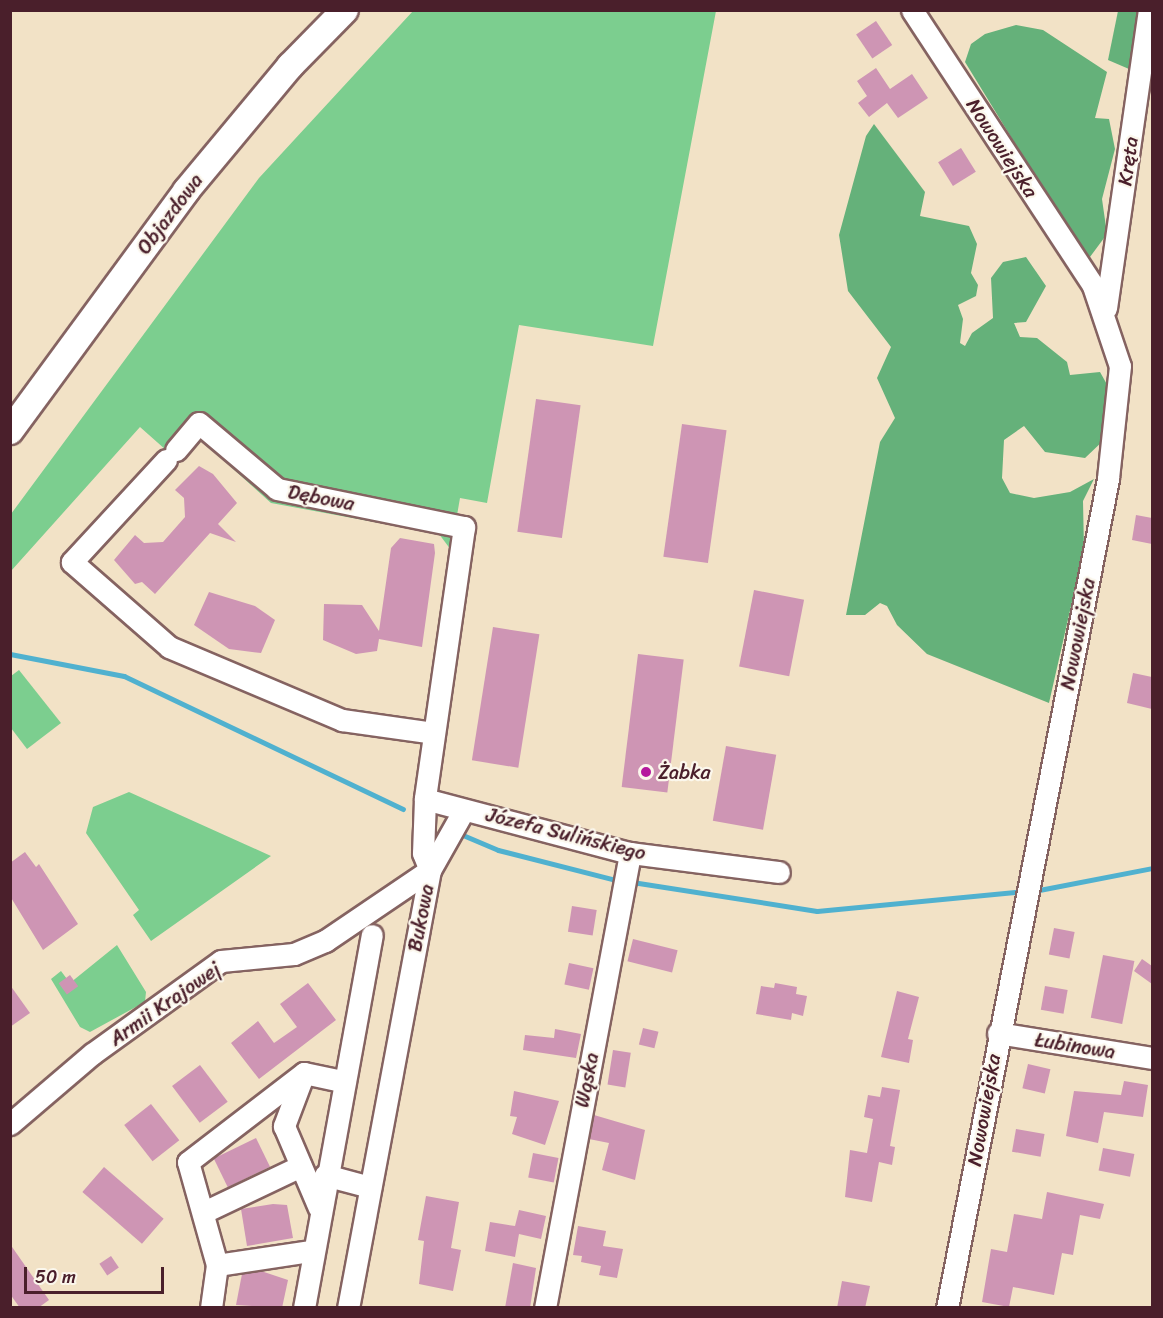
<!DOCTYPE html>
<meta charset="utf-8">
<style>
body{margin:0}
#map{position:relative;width:1163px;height:1318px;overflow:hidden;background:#f2e2c6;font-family:Sriracha,sans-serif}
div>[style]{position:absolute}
.green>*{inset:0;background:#7cce8f}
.forest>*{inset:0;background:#65b17a}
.stream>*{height:5px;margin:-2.5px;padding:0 2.5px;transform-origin:2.5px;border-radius:2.5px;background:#50b1cf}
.building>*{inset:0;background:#ce95b4;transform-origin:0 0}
.roads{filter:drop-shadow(2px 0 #856361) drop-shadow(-2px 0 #856361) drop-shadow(0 2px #856361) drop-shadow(0 -2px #856361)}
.minor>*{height:21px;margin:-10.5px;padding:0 10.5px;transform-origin:10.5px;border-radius:10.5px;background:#fff}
.major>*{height:26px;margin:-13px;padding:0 13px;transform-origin:13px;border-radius:13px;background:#fff}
.dots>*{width:16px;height:16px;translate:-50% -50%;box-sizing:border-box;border:3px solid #fbf7ec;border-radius:50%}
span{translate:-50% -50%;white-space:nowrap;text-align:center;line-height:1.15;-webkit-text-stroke:4.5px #fbf7ec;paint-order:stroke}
.street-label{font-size:20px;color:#4a1f2b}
.poi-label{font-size:20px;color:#4a1f2b}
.left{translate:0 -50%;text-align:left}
.frame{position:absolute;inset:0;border:12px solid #4a1f2b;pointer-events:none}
.scale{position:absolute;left:24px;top:1267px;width:140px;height:27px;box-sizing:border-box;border:3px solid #4a1f2b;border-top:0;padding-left:8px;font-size:18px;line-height:21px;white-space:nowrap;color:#4a1f2b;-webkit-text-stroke:4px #fbf7ec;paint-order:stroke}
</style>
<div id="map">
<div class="green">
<i style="clip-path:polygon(413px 11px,716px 11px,653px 346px,519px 325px,487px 503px,460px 498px,451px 550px,439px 534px,271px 503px,201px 440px,175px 458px,140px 427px,11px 571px,11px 514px,259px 178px)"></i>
<i style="clip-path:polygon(19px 670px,61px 723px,27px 749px,11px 728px,11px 676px)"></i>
<i style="clip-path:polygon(129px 792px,271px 856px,151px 941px,133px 915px,139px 910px,86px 833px,93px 807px)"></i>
<i style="clip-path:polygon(117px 945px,146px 992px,145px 1002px,90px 1032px,80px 1027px,51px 979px,61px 971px,70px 983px)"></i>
</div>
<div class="forest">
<i style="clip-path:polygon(1118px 11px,1142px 11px,1129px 69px,1108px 60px)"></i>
<i style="clip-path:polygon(1016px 25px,1043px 30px,1107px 72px,1095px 118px,1109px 119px,1115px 149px,1102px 199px,1107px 234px,1087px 261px,965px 62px,971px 44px,985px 34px)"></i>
<i style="clip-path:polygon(874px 124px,925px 192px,920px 216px,969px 226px,977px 244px,971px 273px,978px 285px,976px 296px,958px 305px,963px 319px,960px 343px,965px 346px,972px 333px,993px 318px,991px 278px,1003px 262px,1026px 257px,1046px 286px,1026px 322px,1014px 323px,1020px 337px,1037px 338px,1067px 362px,1070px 375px,1100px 372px,1109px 388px,1105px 439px,1085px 458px,1045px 452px,1024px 426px,1004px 440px,1002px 478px,1010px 493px,1034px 498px,1070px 492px,1094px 479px,1083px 501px,1084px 549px,1049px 703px,927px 654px,897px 625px,887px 606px,880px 603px,865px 615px,846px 615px,880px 442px,895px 418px,877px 378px,891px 347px,848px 291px,839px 235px,866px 136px)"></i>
</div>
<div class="stream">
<i style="left:10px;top:654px;width:116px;rotate:10.9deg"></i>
<i style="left:124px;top:676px;width:309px;rotate:25.5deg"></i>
<i style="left:458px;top:833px;width:43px;rotate:23deg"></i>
<i style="left:498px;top:850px;width:122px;rotate:14.3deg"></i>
<i style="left:632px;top:882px;width:187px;rotate:8.9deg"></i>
<i style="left:817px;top:911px;width:208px;rotate:-5.5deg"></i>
<i style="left:1034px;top:891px;width:120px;rotate:-11deg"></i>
</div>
<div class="building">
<i style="left:876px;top:21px;width:29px;height:24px;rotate:56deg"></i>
<i style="clip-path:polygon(876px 68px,890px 89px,912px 74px,928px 98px,898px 118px,887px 103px,869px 117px,858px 103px,867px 96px,857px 81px)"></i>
<i style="left:961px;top:148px;width:28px;height:27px;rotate:58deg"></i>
<i style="left:536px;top:399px;width:45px;height:134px;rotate:8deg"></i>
<i style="left:682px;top:424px;width:45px;height:134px;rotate:8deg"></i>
<i style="clip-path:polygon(199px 466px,213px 474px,237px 503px,218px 524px,236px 542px,210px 533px,155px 594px,142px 582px,135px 584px,114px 560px,135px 535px,144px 543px,163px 542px,185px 517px,184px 498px,175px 490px)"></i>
<i style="clip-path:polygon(1136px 515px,1152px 518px,1152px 544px,1132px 540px)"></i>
<i style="clip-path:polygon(400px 538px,434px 544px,435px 553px,422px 647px,379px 639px,377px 651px,356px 654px,323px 640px,324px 604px,362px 605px,379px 631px,391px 548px)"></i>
<i style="left:754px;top:590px;width:51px;height:78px;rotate:11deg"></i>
<i style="clip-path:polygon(209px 592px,255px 606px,275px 620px,261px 653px,229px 649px,194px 625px)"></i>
<i style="left:493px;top:627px;width:47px;height:135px;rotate:9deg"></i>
<i style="left:638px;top:654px;width:46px;height:134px;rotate:7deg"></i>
<i style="clip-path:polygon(1133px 673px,1152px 677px,1152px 709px,1127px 703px)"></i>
<i style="left:726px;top:746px;width:51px;height:76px;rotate:10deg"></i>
<i style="clip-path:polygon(25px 852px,36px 867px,39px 864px,78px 924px,43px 950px,10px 896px,10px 863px)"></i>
<i style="left:572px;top:906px;width:25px;height:26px;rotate:9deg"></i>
<i style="left:1054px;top:928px;width:21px;height:27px;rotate:11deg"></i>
<i style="left:633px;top:939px;width:46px;height:23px;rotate:14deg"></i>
<i style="left:1103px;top:955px;width:32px;height:64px;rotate:11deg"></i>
<i style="clip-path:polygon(1142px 959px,1152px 966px,1152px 984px,1134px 971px)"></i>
<i style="left:569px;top:963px;width:25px;height:22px;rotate:12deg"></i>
<i style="left:70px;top:975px;width:14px;height:14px;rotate:54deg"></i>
<i style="clip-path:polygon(308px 983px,336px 1020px,259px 1079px,231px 1043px,258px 1021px,274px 1043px,297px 1027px,280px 1004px)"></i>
<i style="clip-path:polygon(775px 983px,797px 987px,796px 994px,807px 996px,803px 1016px,792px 1013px,791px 1020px,756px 1014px,761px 986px,774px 988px)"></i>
<i style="clip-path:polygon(10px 985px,30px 1013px,10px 1027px)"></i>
<i style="left:1045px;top:986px;width:23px;height:24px;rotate:10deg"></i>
<i style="clip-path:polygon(897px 991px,919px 997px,908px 1039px,913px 1040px,909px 1063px,881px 1057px)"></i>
<i style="left:643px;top:1028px;width:16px;height:17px;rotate:14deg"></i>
<i style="clip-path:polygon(555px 1029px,581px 1034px,576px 1058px,523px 1050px,525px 1035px,554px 1038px)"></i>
<i style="left:613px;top:1050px;width:18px;height:35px;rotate:9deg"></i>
<i style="left:1028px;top:1064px;width:23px;height:25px;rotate:13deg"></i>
<i style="left:200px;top:1065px;width:46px;height:35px;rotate:53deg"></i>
<i style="clip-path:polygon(1124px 1081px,1148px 1085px,1143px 1117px,1104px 1112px,1098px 1143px,1066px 1136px,1074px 1091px,1121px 1095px)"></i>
<i style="clip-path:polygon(882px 1087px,900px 1090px,890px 1146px,895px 1147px,892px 1165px,879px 1162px,872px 1202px,845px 1197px,850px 1150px,867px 1153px,873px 1119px,864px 1117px,868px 1095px,880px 1097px)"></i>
<i style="clip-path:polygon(514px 1091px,559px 1101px,545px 1145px,512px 1134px,517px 1117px,510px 1116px)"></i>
<i style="left:151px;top:1104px;width:46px;height:34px;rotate:52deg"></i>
<i style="clip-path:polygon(594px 1115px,645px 1130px,635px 1180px,602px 1170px,609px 1143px,589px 1139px)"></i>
<i style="left:1016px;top:1129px;width:29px;height:23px;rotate:10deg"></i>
<i style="left:256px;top:1138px;width:32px;height:47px;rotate:64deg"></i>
<i style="left:1103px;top:1148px;width:32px;height:23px;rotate:11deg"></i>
<i style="left:533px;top:1153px;width:26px;height:25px;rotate:11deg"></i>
<i style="left:104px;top:1167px;width:79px;height:33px;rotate:41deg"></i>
<i style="clip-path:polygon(1047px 1192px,1104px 1204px,1100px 1219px,1080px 1215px,1073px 1255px,1062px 1253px,1054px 1295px,1013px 1287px,1009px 1307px,982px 1302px,991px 1249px,1007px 1252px,1014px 1214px,1042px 1219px)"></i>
<i style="clip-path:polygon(426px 1196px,459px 1202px,451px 1248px,461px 1250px,453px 1291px,419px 1284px,424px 1241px,418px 1240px)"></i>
<i style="clip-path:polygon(273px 1204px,287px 1205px,293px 1238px,247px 1246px,241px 1209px)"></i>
<i style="clip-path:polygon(519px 1210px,546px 1216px,541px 1239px,519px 1234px,515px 1257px,485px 1251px,490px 1222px,515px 1226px)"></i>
<i style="clip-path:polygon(578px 1226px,606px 1231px,603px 1246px,623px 1249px,617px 1278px,599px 1275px,601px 1266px,581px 1262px,582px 1256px,573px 1255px)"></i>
<i style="clip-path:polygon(10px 1244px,49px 1300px,38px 1308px,20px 1308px,10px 1294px)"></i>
<i style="left:111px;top:1256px;width:14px;height:14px;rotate:56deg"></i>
<i style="clip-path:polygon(513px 1263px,536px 1268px,530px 1308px,505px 1308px)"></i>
<i style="clip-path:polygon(261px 1271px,288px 1280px,282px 1308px,236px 1305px,242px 1274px)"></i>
<i style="clip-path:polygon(842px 1281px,870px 1286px,865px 1308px,837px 1308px)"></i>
</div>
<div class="roads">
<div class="minor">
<i style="left:912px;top:10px;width:330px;rotate:56.7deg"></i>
<i style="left:1093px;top:286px;width:84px;rotate:71.4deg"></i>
<i style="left:1120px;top:366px;width:114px;rotate:96.1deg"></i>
<i style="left:1108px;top:479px;width:844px;rotate:100.99deg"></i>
<i style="left:1106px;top:308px;width:301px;rotate:-81.8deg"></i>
<i style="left:176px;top:450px;width:35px;rotate:-50deg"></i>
<i style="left:199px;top:423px;width:102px;rotate:40.2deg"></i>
<i style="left:277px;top:489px;width:191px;rotate:11.5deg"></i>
<i style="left:464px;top:527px;width:275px;rotate:98.2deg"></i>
<i style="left:425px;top:799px;width:54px;rotate:92.1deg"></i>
<i style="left:423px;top:853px;width:18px;rotate:68deg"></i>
<i style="left:430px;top:870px;width:446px;rotate:100.6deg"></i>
<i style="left:166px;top:460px;width:139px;rotate:132.7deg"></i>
<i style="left:72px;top:562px;width:129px;rotate:41.2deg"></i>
<i style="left:169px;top:647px;width:188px;rotate:22.9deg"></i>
<i style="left:342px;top:720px;width:92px;rotate:8.1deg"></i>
<i style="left:425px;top:799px;width:212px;rotate:14.8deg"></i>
<i style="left:630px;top:853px;width:150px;rotate:7.3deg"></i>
<i style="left:998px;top:1033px;width:156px;rotate:9.2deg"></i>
<i style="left:304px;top:1073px;width:57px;rotate:110.7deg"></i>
<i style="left:284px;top:1126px;width:89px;rotate:66.9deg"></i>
<i style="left:10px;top:1124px;width:108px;rotate:-40.5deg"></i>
<i style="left:92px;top:1054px;width:159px;rotate:-35.8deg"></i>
<i style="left:221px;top:961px;width:73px;rotate:-5.5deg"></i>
<i style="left:294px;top:954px;width:34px;rotate:-23deg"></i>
<i style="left:325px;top:941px;width:127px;rotate:-34.1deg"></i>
<i style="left:430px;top:870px;width:69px;rotate:-60.5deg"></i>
<i style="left:325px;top:1175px;width:47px;rotate:14.9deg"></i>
<i style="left:204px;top:1212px;width:107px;rotate:-25.4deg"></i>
<i style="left:217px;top:1265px;width:95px;rotate:-8.5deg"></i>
<i style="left:211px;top:1308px;width:43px;rotate:-82.1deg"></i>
<i style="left:217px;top:1265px;width:107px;rotate:-105.7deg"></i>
<i style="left:188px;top:1162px;width:146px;rotate:-37.5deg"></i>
<i style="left:304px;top:1073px;width:39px;rotate:12deg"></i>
<i style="left:304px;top:1308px;width:379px;rotate:-79.7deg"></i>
<i style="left:545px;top:1308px;width:463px;rotate:-79.4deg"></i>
</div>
<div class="major">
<i style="left:10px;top:431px;width:298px;rotate:-53.7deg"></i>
<i style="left:186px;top:191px;width:163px;rotate:-50.2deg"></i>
<i style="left:290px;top:66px;width:78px;rotate:-45.5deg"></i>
</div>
</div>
<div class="dots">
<i style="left:646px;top:772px;background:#b5179e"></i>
</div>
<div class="street-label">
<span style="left:1002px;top:148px;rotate:57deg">Nowowiejska</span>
<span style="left:1128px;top:161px;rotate:-82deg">Kręta</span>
<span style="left:170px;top:214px;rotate:-53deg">Objazdowa</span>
<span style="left:321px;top:498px;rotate:11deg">Dębowa</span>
<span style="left:1078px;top:634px;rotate:-79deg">Nowowiejska</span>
<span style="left:566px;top:834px;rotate:14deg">Józefa Sulińskiego</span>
<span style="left:421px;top:918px;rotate:-79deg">Bukowa</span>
<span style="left:165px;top:1004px;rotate:-35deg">Armii Krajowej</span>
<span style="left:1075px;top:1046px;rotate:9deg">Łubinowa</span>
<span style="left:587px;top:1080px;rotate:-79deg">Wąska</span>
<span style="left:984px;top:1110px;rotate:-80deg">Nowowiejska</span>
</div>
<div class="poi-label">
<span class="left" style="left:658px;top:772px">Żabka</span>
</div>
<div class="frame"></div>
<div class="scale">50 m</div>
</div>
